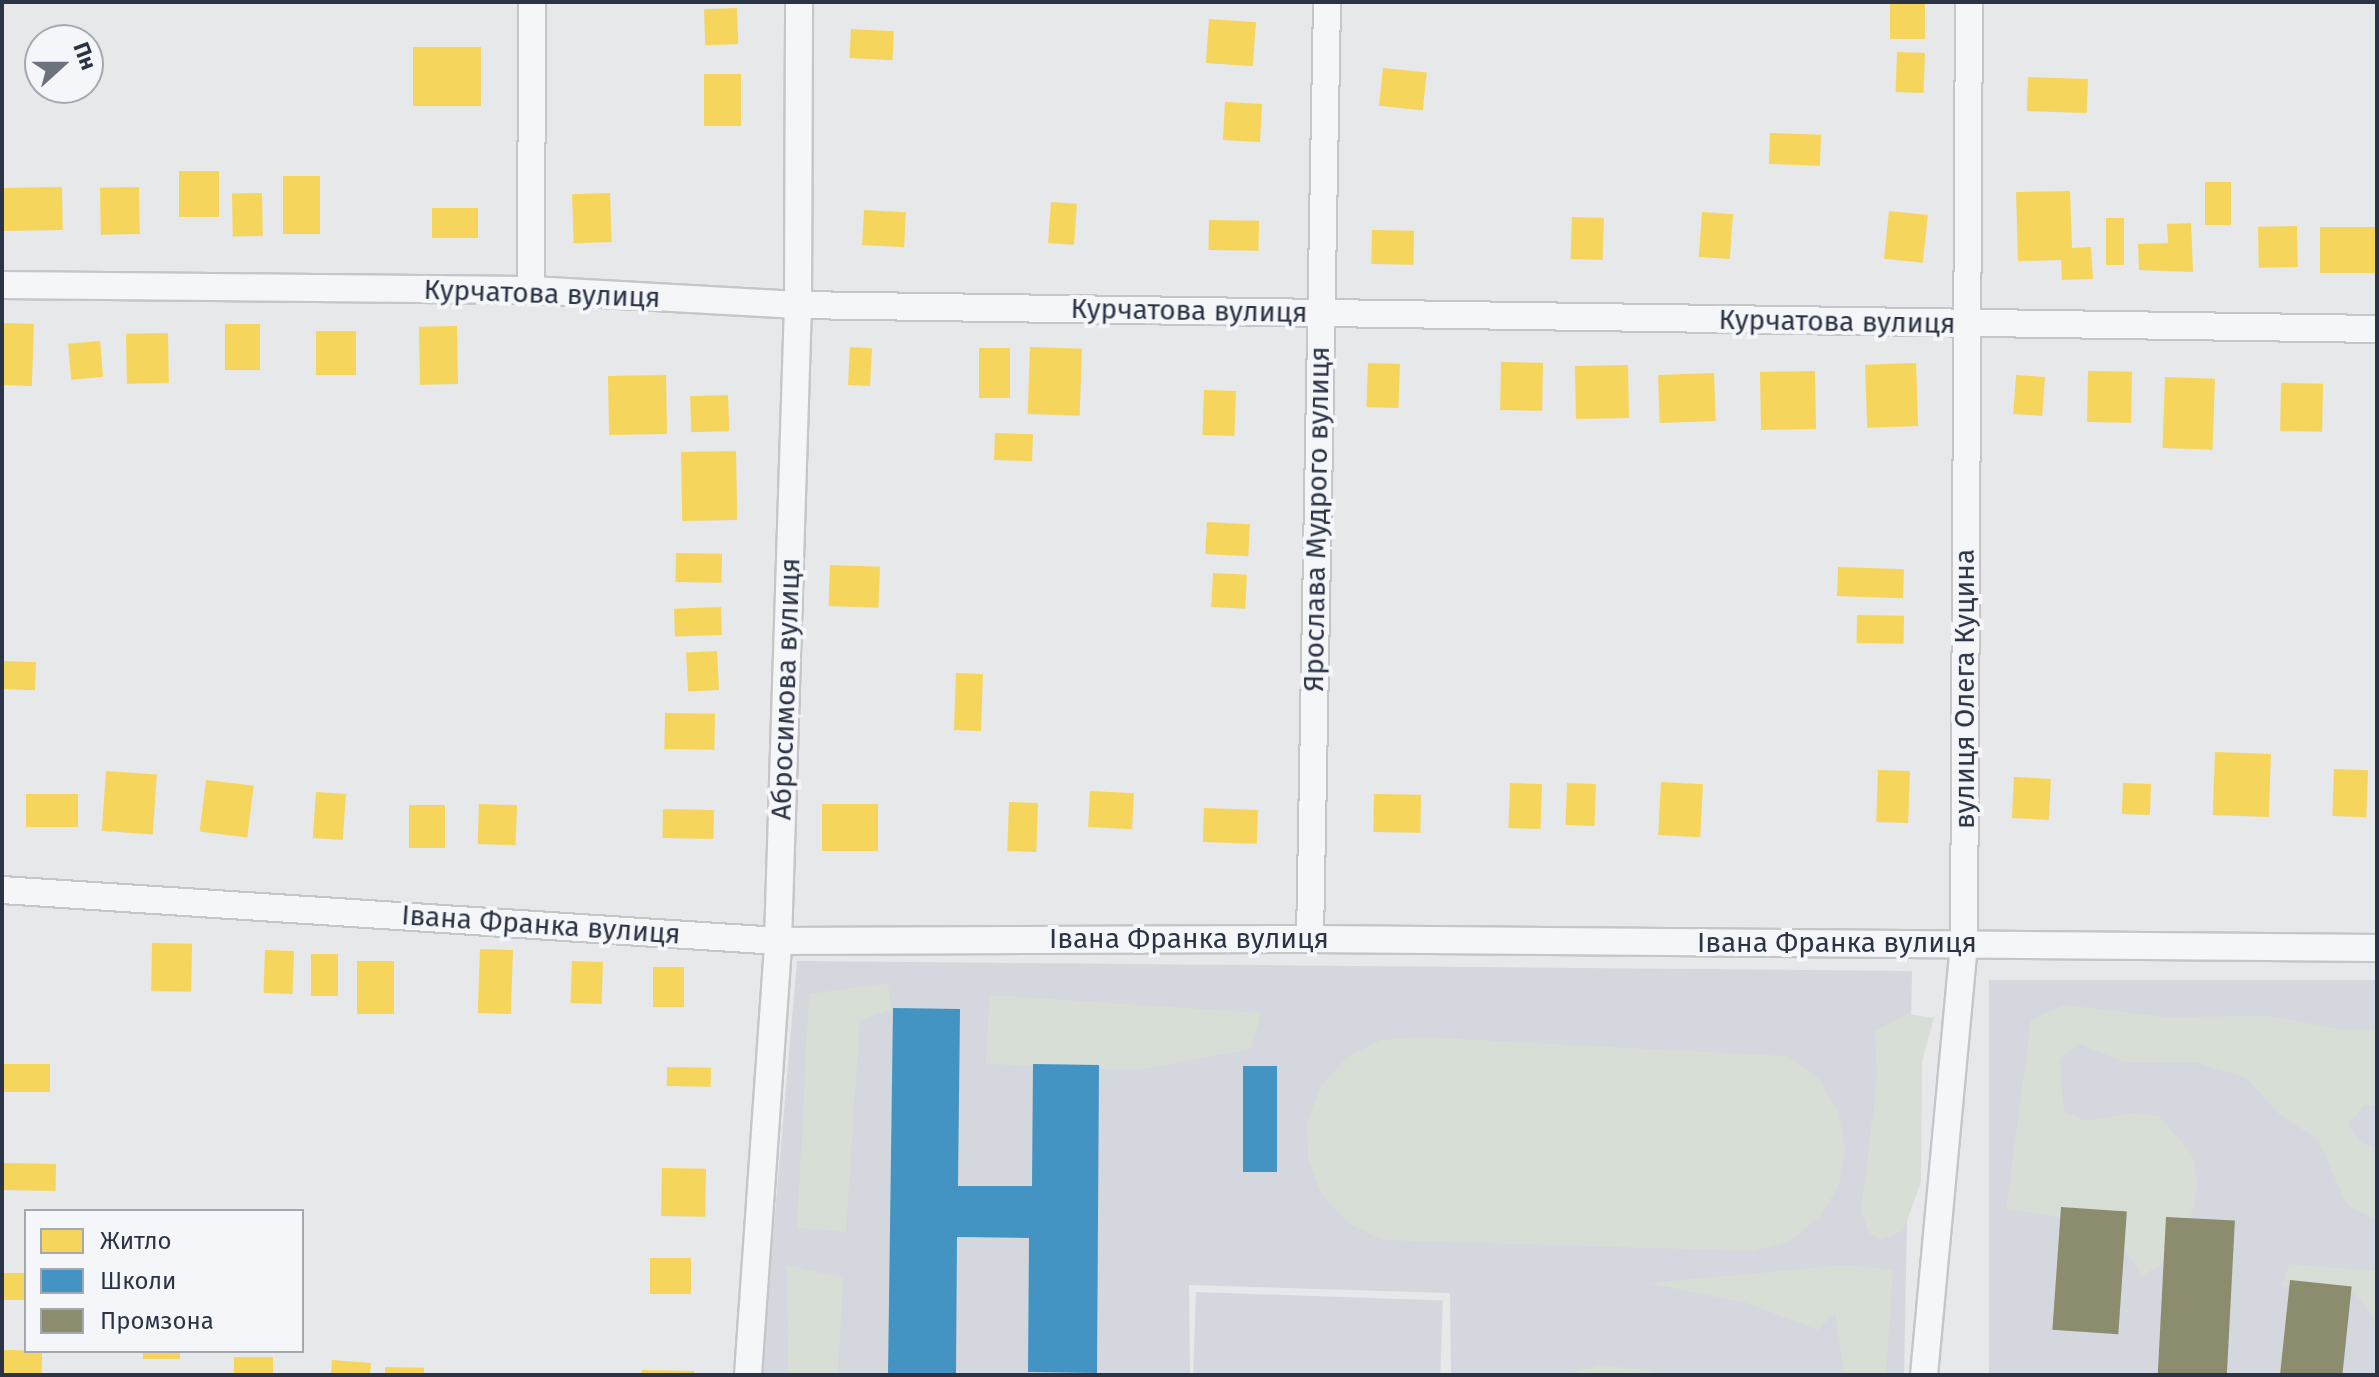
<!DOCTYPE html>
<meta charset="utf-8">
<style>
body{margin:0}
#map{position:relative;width:2379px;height:1377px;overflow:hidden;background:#e6e8ea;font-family:"Fira Sans",sans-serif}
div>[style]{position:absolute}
.built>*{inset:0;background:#d4d7dd;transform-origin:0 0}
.green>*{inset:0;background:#d6ded6}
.homes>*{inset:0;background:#f6d55c;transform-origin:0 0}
.schools>*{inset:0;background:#4393c3;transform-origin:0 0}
.industry>*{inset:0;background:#8c8c6e;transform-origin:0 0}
.roads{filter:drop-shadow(2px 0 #c4c6c8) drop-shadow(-2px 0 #c4c6c8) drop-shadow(0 2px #c4c6c8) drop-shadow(0 -2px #c4c6c8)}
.street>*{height:26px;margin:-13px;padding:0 13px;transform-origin:13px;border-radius:13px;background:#f5f6f7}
span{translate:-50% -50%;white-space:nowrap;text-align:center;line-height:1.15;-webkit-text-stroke:8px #f4f6f9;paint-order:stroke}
.street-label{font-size:28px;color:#2b3445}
.frame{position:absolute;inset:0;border:4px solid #2b3445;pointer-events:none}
.legend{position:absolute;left:24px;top:1209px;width:280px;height:144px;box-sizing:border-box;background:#f4f6f9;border:2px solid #a4a8b1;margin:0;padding:10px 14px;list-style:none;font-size:24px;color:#2b3445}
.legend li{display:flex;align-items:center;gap:16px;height:40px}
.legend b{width:40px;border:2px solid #a4a8b1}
.north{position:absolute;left:24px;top:24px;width:80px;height:80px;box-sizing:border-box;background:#f4f6f9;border:2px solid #a4a8b1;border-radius:50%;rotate:69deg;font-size:22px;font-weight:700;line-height:32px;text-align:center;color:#2b3445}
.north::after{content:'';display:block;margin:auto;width:28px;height:36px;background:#6c737f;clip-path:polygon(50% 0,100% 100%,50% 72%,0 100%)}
</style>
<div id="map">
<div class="built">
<i style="clip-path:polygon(797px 961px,1912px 971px,1904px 1375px,1451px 1375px,1450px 1293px,1189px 1285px,1190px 1375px,761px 1375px)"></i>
<i style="left:2377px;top:980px;width:395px;height:388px;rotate:90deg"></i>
<i style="left:1196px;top:1292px;width:247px;height:83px;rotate:2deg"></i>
</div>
<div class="green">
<i style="clip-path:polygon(888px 983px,891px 1010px,860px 1020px,846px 1232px,797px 1228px,809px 994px)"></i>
<i style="clip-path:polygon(990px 995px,1261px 1013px,1251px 1049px,1138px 1070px,985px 1064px)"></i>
<i style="clip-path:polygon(2065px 1005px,2164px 1017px,2268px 1016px,2345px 1030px,2377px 1029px,2377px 1106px,2364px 1105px,2348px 1125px,2363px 1144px,2377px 1148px,2377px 1221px,2347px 1205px,2318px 1140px,2279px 1114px,2246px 1078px,2198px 1063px,2124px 1062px,2079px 1044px,2060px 1059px,2064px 1111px,2086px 1121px,2134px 1113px,2160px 1117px,2192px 1155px,2198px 1185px,2191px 1215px,2165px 1262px,2142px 1276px,2115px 1234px,2093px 1223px,2006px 1209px,2031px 1019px)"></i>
<i style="clip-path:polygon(1907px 1014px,1934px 1018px,1922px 1061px,1921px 1182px,1903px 1231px,1880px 1240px,1869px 1233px,1861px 1211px,1877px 1078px,1875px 1031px)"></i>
<i style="clip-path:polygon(1418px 1037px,1787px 1056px,1818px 1078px,1838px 1110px,1845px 1148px,1839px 1185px,1819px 1218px,1789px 1241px,1752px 1251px,1382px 1240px,1348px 1223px,1322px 1195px,1308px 1160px,1307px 1122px,1321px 1086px,1346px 1058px,1380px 1040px)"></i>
<i style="clip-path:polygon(2289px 1264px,2377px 1271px,2377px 1375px,2377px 1331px,2369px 1310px,2353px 1292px,2329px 1298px,2282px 1286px)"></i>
<i style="clip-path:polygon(787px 1265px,843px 1278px,838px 1375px,788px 1375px)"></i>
<i style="clip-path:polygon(1845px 1265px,1893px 1270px,1886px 1375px,1844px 1375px,1835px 1312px,1818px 1330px,1746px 1303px,1648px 1283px)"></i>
<i style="clip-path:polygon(1600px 1365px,1652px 1371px,1663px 1375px,1563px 1375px)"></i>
</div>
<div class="homes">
<i style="left:1890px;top:2px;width:35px;height:37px"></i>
<i style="left:737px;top:8px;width:36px;height:33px;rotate:88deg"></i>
<i style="left:1209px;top:19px;width:47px;height:44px;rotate:4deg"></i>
<i style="left:851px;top:29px;width:43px;height:29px;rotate:3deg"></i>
<i style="left:413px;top:47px;width:68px;height:59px"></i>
<i style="left:1897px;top:52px;width:28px;height:40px;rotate:2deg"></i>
<i style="left:1383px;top:68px;width:44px;height:38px;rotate:6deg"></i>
<i style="left:704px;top:74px;width:37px;height:52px"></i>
<i style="left:2028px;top:77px;width:60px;height:34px;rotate:2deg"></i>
<i style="left:1225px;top:102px;width:37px;height:38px;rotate:3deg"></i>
<i style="left:1770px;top:133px;width:51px;height:31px;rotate:2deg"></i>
<i style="left:179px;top:171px;width:40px;height:46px"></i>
<i style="left:283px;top:176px;width:37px;height:58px"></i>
<i style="left:2205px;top:182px;width:26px;height:43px"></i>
<i style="left:62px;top:187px;width:43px;height:60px;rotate:89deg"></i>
<i style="left:139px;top:187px;width:47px;height:39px;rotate:89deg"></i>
<i style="clip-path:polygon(2070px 191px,2072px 248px,2091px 247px,2093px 279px,2062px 280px,2061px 260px,2018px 261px,2016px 192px)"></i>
<i style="left:262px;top:193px;width:43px;height:30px;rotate:89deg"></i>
<i style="left:610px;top:193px;width:49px;height:38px;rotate:88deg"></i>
<i style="left:1051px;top:202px;width:26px;height:41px;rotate:4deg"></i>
<i style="left:432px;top:208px;width:46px;height:30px"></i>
<i style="left:864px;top:210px;width:42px;height:35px;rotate:3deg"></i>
<i style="left:1889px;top:211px;width:39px;height:48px;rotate:6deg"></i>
<i style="left:1702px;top:212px;width:31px;height:45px;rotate:4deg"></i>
<i style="left:1572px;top:217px;width:32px;height:42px;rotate:2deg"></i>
<i style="left:2106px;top:218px;width:18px;height:47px"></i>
<i style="left:1209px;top:220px;width:50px;height:30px;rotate:1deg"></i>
<i style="clip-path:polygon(2191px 223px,2193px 272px,2139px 270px,2138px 244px,2168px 243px,2167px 224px)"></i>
<i style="left:2297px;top:226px;width:41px;height:39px;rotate:89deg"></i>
<i style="left:2377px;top:227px;width:46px;height:57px;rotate:90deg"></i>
<i style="left:1372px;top:230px;width:42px;height:34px;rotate:1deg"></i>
<i style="left:2px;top:323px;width:32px;height:62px;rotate:2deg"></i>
<i style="left:225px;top:324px;width:35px;height:46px"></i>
<i style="left:457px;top:326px;width:58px;height:38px;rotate:89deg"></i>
<i style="left:316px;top:331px;width:40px;height:44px"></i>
<i style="left:168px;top:333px;width:50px;height:42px;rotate:89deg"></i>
<i style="left:100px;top:341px;width:36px;height:32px;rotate:85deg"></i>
<i style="left:850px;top:347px;width:22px;height:38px;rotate:3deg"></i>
<i style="left:1030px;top:347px;width:52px;height:67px;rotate:2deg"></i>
<i style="left:979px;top:348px;width:31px;height:50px"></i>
<i style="left:1501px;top:362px;width:42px;height:48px;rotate:1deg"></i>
<i style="left:1368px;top:363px;width:32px;height:44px;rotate:2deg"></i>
<i style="left:1916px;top:363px;width:63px;height:51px;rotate:88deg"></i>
<i style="left:1628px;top:365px;width:53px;height:53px;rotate:89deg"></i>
<i style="left:1815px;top:371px;width:58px;height:55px;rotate:89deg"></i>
<i style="left:2088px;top:371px;width:44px;height:51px;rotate:1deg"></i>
<i style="left:1714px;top:373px;width:48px;height:56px;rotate:88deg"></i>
<i style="left:666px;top:375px;width:59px;height:58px;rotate:89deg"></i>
<i style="left:2016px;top:375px;width:29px;height:39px;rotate:4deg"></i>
<i style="left:2165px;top:377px;width:50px;height:71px;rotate:2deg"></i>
<i style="left:2281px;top:383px;width:42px;height:48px;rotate:1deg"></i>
<i style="left:1204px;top:390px;width:32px;height:45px;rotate:2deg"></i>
<i style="left:728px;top:395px;width:36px;height:38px;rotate:88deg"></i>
<i style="left:995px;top:433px;width:38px;height:27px;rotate:2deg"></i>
<i style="left:736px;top:451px;width:69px;height:55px;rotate:89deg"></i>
<i style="left:1207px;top:522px;width:43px;height:32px;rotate:3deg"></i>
<i style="left:676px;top:553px;width:46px;height:29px;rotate:1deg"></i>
<i style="left:830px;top:565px;width:50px;height:41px;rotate:2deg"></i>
<i style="left:1838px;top:567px;width:66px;height:29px;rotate:2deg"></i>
<i style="left:1213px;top:573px;width:34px;height:34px;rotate:3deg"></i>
<i style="left:721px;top:607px;width:28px;height:47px;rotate:88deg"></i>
<i style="left:1857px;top:615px;width:47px;height:28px;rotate:1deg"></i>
<i style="left:717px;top:651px;width:39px;height:31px;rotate:87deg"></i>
<i style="left:2px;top:661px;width:34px;height:28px;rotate:2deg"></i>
<i style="left:956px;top:673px;width:27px;height:57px;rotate:2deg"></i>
<i style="left:665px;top:713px;width:50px;height:36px;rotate:1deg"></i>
<i style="left:2215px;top:752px;width:56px;height:63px;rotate:2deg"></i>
<i style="left:2334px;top:769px;width:34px;height:47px;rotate:2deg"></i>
<i style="left:1878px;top:770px;width:32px;height:52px;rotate:2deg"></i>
<i style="left:106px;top:771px;width:51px;height:60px;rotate:4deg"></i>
<i style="left:2014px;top:777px;width:37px;height:41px;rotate:3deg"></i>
<i style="left:206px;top:780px;width:48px;height:52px;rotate:7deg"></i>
<i style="left:1661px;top:782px;width:42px;height:53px;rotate:3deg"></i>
<i style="left:1510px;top:783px;width:32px;height:45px;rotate:2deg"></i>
<i style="left:1567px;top:783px;width:29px;height:42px;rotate:2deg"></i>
<i style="left:2123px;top:783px;width:28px;height:31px;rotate:2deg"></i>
<i style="left:1090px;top:791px;width:44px;height:36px;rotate:3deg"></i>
<i style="left:316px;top:792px;width:30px;height:46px;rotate:4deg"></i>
<i style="left:26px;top:794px;width:52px;height:33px"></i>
<i style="left:1374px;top:794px;width:47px;height:38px;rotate:1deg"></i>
<i style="left:1009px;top:802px;width:29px;height:49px;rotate:2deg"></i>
<i style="left:479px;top:804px;width:38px;height:40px;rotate:2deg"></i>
<i style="left:822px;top:804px;width:56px;height:47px"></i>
<i style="left:409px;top:805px;width:36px;height:43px"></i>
<i style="left:1204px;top:808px;width:54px;height:34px;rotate:2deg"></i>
<i style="left:663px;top:809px;width:51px;height:29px;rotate:1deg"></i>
<i style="left:152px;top:943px;width:40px;height:48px;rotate:1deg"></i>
<i style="left:480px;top:949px;width:33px;height:64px;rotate:2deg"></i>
<i style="left:265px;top:950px;width:29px;height:43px;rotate:2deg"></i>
<i style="left:311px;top:954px;width:27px;height:42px"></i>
<i style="left:357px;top:961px;width:37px;height:53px"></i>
<i style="left:572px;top:961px;width:31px;height:42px;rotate:2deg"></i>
<i style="left:653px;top:967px;width:31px;height:40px"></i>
<i style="left:2px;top:1064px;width:48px;height:28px"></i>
<i style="left:667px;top:1067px;width:44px;height:19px;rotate:1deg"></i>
<i style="left:2px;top:1163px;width:54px;height:27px;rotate:1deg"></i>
<i style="left:662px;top:1168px;width:44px;height:48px;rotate:1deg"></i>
<i style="left:650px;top:1258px;width:41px;height:36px"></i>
<i style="left:2px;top:1273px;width:24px;height:27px"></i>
<i style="left:2px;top:1350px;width:40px;height:25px;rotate:1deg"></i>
<i style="left:143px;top:1351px;width:37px;height:8px"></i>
<i style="left:234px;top:1357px;width:39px;height:18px"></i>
<i style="clip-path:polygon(332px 1360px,371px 1363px,370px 1375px,331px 1375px)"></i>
<i style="left:385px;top:1367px;width:39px;height:8px;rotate:1deg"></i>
<i style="clip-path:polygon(642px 1370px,694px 1371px,694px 1375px,641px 1375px)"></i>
</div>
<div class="schools">
<i style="clip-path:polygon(893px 1008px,960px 1009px,958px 1186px,1032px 1186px,1033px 1064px,1099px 1065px,1097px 1373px,1028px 1372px,1029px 1238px,957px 1237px,956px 1375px,888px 1375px)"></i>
<i style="left:1243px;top:1066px;width:34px;height:106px"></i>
</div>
<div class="industry">
<i style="left:2061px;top:1207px;width:66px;height:123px;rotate:4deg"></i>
<i style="left:2166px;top:1217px;width:69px;height:158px;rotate:3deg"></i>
<i style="left:2290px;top:1280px;width:62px;height:95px;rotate:6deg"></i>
</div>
<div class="roads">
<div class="street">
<i style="left:2px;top:285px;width:529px;rotate:0.54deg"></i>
<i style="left:531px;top:290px;width:267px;rotate:3.2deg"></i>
<i style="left:798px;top:305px;width:1579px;rotate:0.87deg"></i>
<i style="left:531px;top:290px;width:288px;rotate:-89.8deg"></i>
<i style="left:2px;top:890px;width:778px;rotate:3.76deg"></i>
<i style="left:778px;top:941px;width:532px;rotate:-0.22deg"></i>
<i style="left:1310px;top:939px;width:1067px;rotate:0.48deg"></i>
<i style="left:1310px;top:939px;width:937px;rotate:-88.96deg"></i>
<i style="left:748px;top:1375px;width:435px;rotate:-86deg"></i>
<i style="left:778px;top:941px;width:636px;rotate:-88.2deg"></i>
<i style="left:798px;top:305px;width:303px;rotate:-89.8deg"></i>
<i style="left:1924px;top:1375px;width:433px;rotate:-84.7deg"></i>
<i style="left:1964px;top:944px;width:942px;rotate:-89.7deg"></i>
</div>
</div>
<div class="street-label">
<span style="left:542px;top:294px;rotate:2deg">Курчатова вулиця</span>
<span style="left:1189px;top:311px;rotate:1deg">Курчатова вулиця</span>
<span style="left:1837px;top:322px;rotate:1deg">Курчатова вулиця</span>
<span style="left:1317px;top:519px;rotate:-89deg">Ярослава Мудрого вулиця</span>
<span style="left:786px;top:689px;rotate:-88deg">Абросимова вулиця</span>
<span style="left:1965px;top:689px;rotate:-90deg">вулиця Олега Куцина</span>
<span style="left:541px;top:925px;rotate:4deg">Івана Франка вулиця</span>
<span style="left:1189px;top:939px">Івана Франка вулиця</span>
<span style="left:1837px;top:943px">Івана Франка вулиця</span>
</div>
<div class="frame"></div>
<ul class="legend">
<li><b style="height:22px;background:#f6d55c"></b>Житло</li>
<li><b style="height:22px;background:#4393c3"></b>Школи</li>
<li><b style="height:22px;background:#8c8c6e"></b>Промзона</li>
</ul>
<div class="north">Пн</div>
</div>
